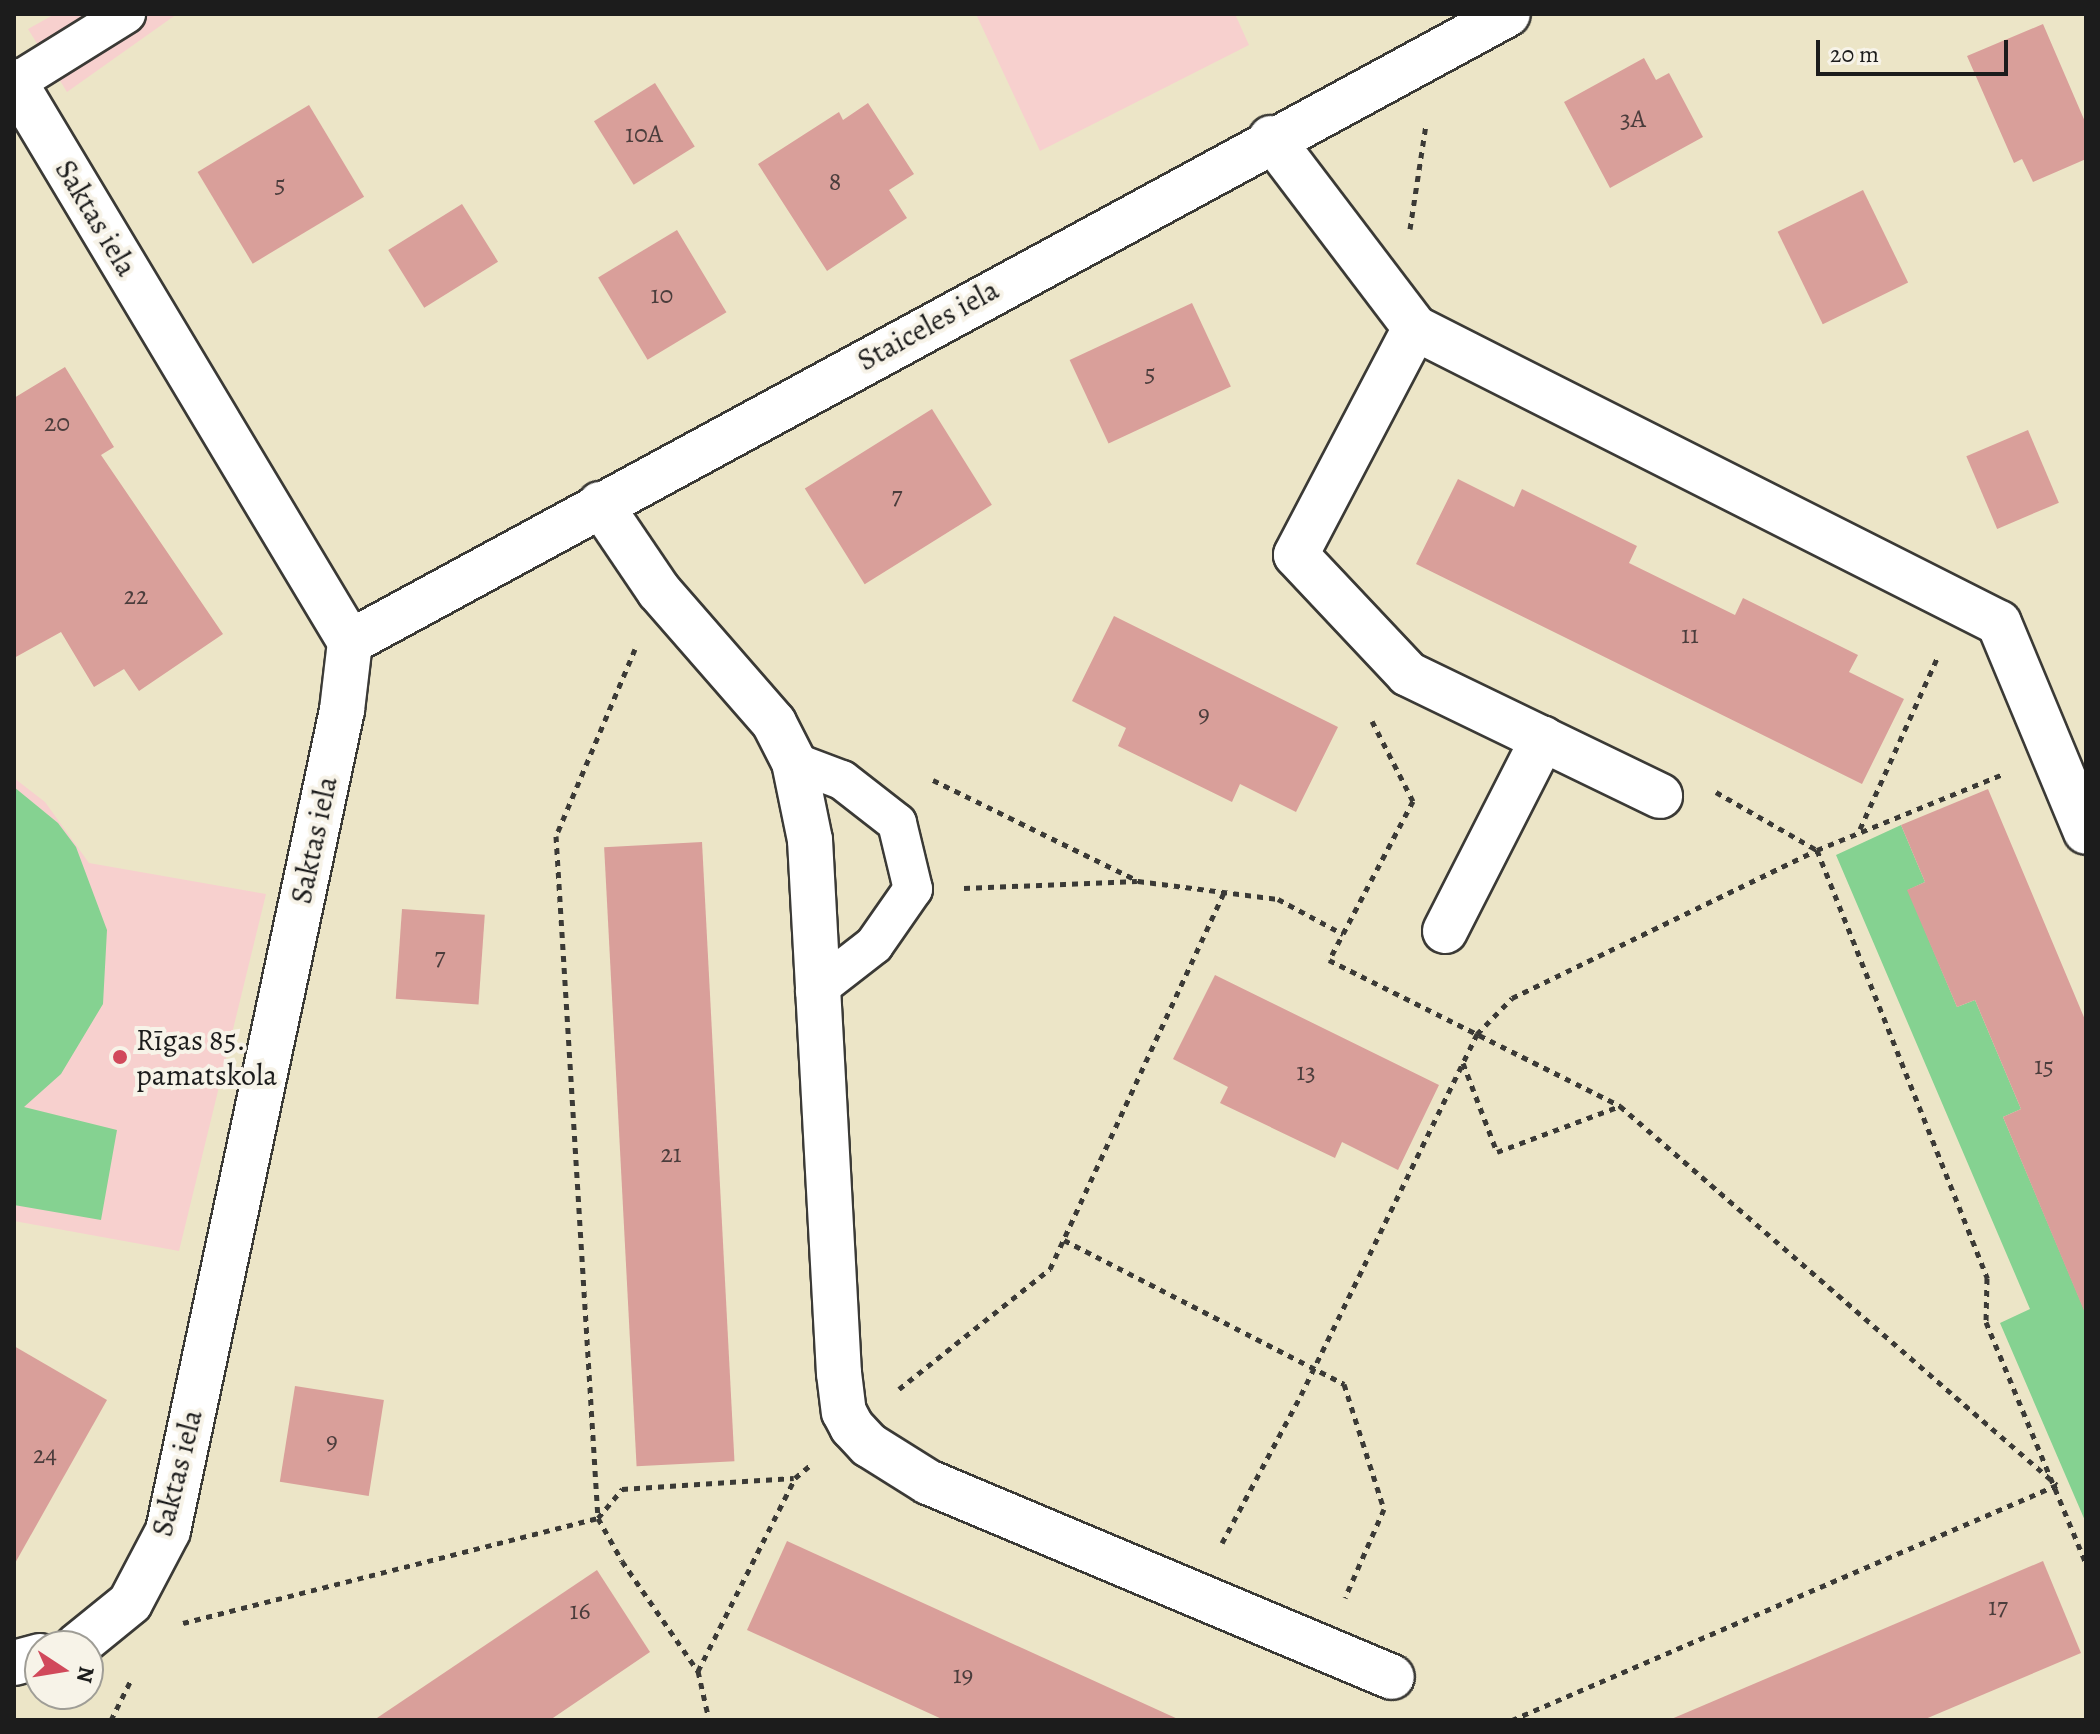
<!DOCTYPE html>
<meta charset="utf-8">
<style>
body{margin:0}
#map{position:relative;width:2100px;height:1734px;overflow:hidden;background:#ece5c7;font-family:Alegreya,serif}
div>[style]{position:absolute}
.built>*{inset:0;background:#f7d0ce}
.green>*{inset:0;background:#85d291}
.building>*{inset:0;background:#d99f9a;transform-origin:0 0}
.path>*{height:5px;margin-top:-2.5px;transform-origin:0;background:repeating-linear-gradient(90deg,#3b3a36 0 6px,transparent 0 12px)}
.roads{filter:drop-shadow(2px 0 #3b3a36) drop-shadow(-2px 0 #3b3a36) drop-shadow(0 2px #3b3a36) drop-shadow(0 -2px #3b3a36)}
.lane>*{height:38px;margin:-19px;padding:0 19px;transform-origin:19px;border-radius:19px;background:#fff}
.street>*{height:44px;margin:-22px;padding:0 22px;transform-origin:22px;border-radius:22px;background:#fff}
.dots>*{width:22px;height:22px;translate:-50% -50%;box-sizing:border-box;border:4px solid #f7f3e8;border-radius:50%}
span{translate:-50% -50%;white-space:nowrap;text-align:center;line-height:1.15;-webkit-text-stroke:8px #f7f3e8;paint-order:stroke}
.number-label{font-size:26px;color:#4b3d3c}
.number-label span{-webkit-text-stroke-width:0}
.street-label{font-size:30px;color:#1c1c1c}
.poi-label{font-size:30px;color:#1c1c1c}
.left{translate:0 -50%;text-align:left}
.frame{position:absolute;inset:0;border:16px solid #1c1c1c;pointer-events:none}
.north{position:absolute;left:24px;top:1630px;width:80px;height:80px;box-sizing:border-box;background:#f7f3e8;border:2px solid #9f9d96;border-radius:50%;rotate:102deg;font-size:22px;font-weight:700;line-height:32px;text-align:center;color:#1c1c1c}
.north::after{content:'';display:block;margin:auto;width:28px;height:36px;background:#d1495b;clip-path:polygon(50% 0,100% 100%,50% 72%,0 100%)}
.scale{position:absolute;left:1816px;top:40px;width:192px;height:36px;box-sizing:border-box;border:4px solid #1c1c1c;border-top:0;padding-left:10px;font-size:24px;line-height:28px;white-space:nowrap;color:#1c1c1c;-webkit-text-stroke:6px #f7f3e8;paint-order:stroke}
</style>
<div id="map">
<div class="built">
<i style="clip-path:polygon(55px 14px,177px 14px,67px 92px,28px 29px)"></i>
<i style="clip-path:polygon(976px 14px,1235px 14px,1249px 45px,1040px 151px)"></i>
<i style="clip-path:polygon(14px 778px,45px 802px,89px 863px,266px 894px,179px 1251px,14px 1221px)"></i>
</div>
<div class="green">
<i style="clip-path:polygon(14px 787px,58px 823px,76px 847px,107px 930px,103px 1004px,61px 1074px,24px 1107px,117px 1130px,101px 1220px,14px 1205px)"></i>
<i style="clip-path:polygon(1901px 825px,1925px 882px,1908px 890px,1957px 1007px,1975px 1000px,2021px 1109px,2003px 1117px,2086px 1314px,2086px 1523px,2000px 1323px,2030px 1309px,1836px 855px)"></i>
</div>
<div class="building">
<i style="clip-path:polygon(2043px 24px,2086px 124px,2086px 159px,2033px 182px,2022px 159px,2014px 163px,1967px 56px)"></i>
<i style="clip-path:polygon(1644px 58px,1656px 80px,1669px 73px,1703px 137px,1610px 188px,1564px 102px)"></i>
<i style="left:655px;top:83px;width:75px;height:72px;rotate:58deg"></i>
<i style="clip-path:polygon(868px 103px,914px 174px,889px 190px,907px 218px,827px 271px,758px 164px,839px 112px,843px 120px)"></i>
<i style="left:309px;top:105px;width:107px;height:130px;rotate:59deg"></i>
<i style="left:1863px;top:190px;width:103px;height:95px;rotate:64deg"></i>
<i style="left:462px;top:204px;width:68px;height:87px;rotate:58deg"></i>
<i style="left:677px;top:230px;width:96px;height:92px;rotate:59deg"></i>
<i style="left:1192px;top:303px;width:92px;height:135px;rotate:65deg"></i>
<i style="clip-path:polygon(65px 367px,114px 447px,101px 455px,223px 634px,139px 691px,124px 669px,94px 687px,61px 632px,14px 658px,14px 398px)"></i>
<i style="left:932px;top:409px;width:113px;height:150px;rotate:58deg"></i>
<i style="left:2028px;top:430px;width:79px;height:67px;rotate:67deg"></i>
<i style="clip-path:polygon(1458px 479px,1514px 507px,1522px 489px,1637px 546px,1629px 563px,1735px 615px,1743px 598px,1858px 655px,1849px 672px,1904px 699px,1862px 784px,1416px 564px)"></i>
<i style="clip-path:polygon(1114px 616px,1338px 727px,1296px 812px,1240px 784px,1232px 802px,1118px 746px,1126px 728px,1072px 701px)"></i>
<i style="clip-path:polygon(1988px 789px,2086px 1022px,2085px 1313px,2003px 1117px,2021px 1109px,1975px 1000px,1957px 1007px,1907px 890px,1925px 882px,1901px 825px)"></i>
<i style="left:702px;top:842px;width:620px;height:98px;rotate:87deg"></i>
<i style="left:402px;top:909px;width:83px;height:90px;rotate:4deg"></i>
<i style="clip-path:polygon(1215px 975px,1439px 1085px,1398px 1170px,1342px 1142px,1335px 1158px,1220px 1103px,1228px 1087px,1173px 1059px)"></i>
<i style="clip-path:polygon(14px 1346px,107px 1400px,14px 1565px)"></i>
<i style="left:295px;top:1386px;width:90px;height:97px;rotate:9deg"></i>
<i style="clip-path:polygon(787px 1541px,1180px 1720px,944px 1720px,747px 1630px)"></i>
<i style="clip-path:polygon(2043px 1561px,2081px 1653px,1923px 1720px,1669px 1720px)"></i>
<i style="clip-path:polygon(597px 1570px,650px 1652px,550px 1720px,374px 1720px)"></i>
</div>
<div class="path">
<i style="left:1410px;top:229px;width:106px;rotate:-81.3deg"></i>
<i style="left:635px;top:649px;width:203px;rotate:112.9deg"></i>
<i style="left:556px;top:836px;width:683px;rotate:86.48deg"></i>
<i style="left:598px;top:1518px;width:49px;rotate:60.8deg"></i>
<i style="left:622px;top:1561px;width:134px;rotate:55.4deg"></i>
<i style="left:698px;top:1671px;width:50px;rotate:77.3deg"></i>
<i style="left:1372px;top:721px;width:90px;rotate:62.9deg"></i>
<i style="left:1413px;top:801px;width:180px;rotate:117.8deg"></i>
<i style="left:1329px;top:960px;width:326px;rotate:26.6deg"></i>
<i style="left:1620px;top:1106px;width:578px;rotate:40.93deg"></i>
<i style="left:2057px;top:1485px;width:594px;rotate:156.67deg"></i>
<i style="left:933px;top:780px;width:229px;rotate:26.2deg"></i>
<i style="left:1138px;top:881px;width:141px;rotate:7.3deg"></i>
<i style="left:1278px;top:899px;width:74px;rotate:28.3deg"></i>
<i style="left:1716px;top:792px;width:116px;rotate:29.9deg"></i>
<i style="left:1817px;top:850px;width:461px;rotate:68.3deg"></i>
<i style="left:1987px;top:1278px;width:44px;rotate:91.3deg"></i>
<i style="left:1986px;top:1322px;width:262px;rotate:67.5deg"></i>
<i style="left:1860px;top:829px;width:190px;rotate:-65.7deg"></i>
<i style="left:964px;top:888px;width:173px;rotate:-2.3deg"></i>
<i style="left:1463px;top:1063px;width:95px;rotate:69.1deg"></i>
<i style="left:1497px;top:1152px;width:131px;rotate:-20.5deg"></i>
<i style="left:1064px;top:1240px;width:315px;rotate:27.2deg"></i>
<i style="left:1344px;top:1384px;width:131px;rotate:72.3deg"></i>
<i style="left:1384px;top:1509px;width:97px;rotate:113.7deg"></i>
<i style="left:899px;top:1389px;width:193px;rotate:-38.5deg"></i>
<i style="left:1050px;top:1269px;width:417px;rotate:-65.2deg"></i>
<i style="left:1222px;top:1543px;width:168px;rotate:-61.9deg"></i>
<i style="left:1301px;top:1395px;width:402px;rotate:-64deg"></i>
<i style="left:1477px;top:1034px;width:50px;rotate:-45.8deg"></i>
<i style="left:1512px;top:998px;width:339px;rotate:-25.9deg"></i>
<i style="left:1817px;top:850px;width:199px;rotate:-22.2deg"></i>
<i style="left:183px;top:1623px;width:428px;rotate:-14.2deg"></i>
<i style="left:598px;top:1518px;width:38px;rotate:-50deg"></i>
<i style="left:622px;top:1489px;width:172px;rotate:-3.7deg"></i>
<i style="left:698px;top:1671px;width:216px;rotate:-63.3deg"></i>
<i style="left:795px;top:1478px;width:23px;rotate:-40deg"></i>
<i style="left:111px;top:1720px;width:47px;rotate:-63.4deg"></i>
</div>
<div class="roads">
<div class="lane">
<i style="left:15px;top:83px;width:131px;rotate:-31.9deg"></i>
<i style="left:794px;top:762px;width:51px;rotate:20.6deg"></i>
<i style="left:842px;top:780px;width:70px;rotate:38deg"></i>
<i style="left:897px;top:823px;width:68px;rotate:76.4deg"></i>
<i style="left:913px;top:889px;width:68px;rotate:124.9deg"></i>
<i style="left:874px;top:945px;width:75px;rotate:142.1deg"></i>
</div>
<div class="street">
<i style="left:14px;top:81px;width:654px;rotate:59.08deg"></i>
<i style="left:350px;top:642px;width:68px;rotate:96.7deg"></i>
<i style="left:342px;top:710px;width:839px;rotate:101.97deg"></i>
<i style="left:168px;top:1531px;width:81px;rotate:117.8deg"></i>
<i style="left:130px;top:1603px;width:68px;rotate:140.9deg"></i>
<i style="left:1271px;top:138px;width:238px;rotate:52.8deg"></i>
<i style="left:1415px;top:328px;width:654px;rotate:26.8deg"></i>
<i style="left:1999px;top:623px;width:226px;rotate:67.4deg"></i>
<i style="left:1415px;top:328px;width:256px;rotate:117.7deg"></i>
<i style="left:1296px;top:555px;width:163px;rotate:46.7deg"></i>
<i style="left:1408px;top:674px;width:280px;rotate:25.8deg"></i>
<i style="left:600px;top:504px;width:105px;rotate:55.9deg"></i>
<i style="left:659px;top:591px;width:175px;rotate:48.9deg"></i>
<i style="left:774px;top:723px;width:44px;rotate:62.9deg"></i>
<i style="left:794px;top:762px;width:80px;rotate:78.4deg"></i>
<i style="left:810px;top:840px;width:534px;rotate:86.89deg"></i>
<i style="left:839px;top:1373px;width:39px;rotate:83deg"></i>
<i style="left:844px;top:1412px;width:17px;rotate:62deg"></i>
<i style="left:852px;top:1427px;width:25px;rotate:47deg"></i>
<i style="left:869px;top:1445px;width:70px;rotate:32.1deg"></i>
<i style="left:928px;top:1482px;width:503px;rotate:22.8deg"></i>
<i style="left:350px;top:642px;width:1317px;rotate:-28.47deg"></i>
<i style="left:1445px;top:931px;width:216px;rotate:-63deg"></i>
<i style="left:14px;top:1663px;width:27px;rotate:-15deg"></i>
</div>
</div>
<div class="dots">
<i style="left:120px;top:1057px;background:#d1495b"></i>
</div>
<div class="number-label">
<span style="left:1633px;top:119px">3A</span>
<span style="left:644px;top:134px">10A</span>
<span style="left:835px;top:182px">8</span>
<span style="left:280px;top:184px">5</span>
<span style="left:662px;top:295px">10</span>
<span style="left:1150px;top:373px">5</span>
<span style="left:57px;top:423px">20</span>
<span style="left:897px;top:496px">7</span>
<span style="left:136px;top:596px">22</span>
<span style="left:1690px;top:635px">11</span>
<span style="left:1204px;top:714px">9</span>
<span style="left:440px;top:957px">7</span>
<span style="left:2044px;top:1066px">15</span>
<span style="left:1306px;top:1072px">13</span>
<span style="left:671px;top:1154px">21</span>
<span style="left:332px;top:1441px">9</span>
<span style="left:45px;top:1455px">24</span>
<span style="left:1998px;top:1607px">17</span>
<span style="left:580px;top:1611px">16</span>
<span style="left:963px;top:1675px">19</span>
</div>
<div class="street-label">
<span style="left:96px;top:218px;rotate:59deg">Saktas iela</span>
<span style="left:928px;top:325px;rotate:-29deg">Staiceles iela</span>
<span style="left:314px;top:840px;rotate:-78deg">Saktas iela</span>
<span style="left:177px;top:1473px;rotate:-76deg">Saktas iela</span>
</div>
<div class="poi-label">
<span class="left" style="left:136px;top:1057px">Rīgas 85.<br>pamatskola</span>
</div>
<div class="frame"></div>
<div class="north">N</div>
<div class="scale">20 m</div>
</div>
